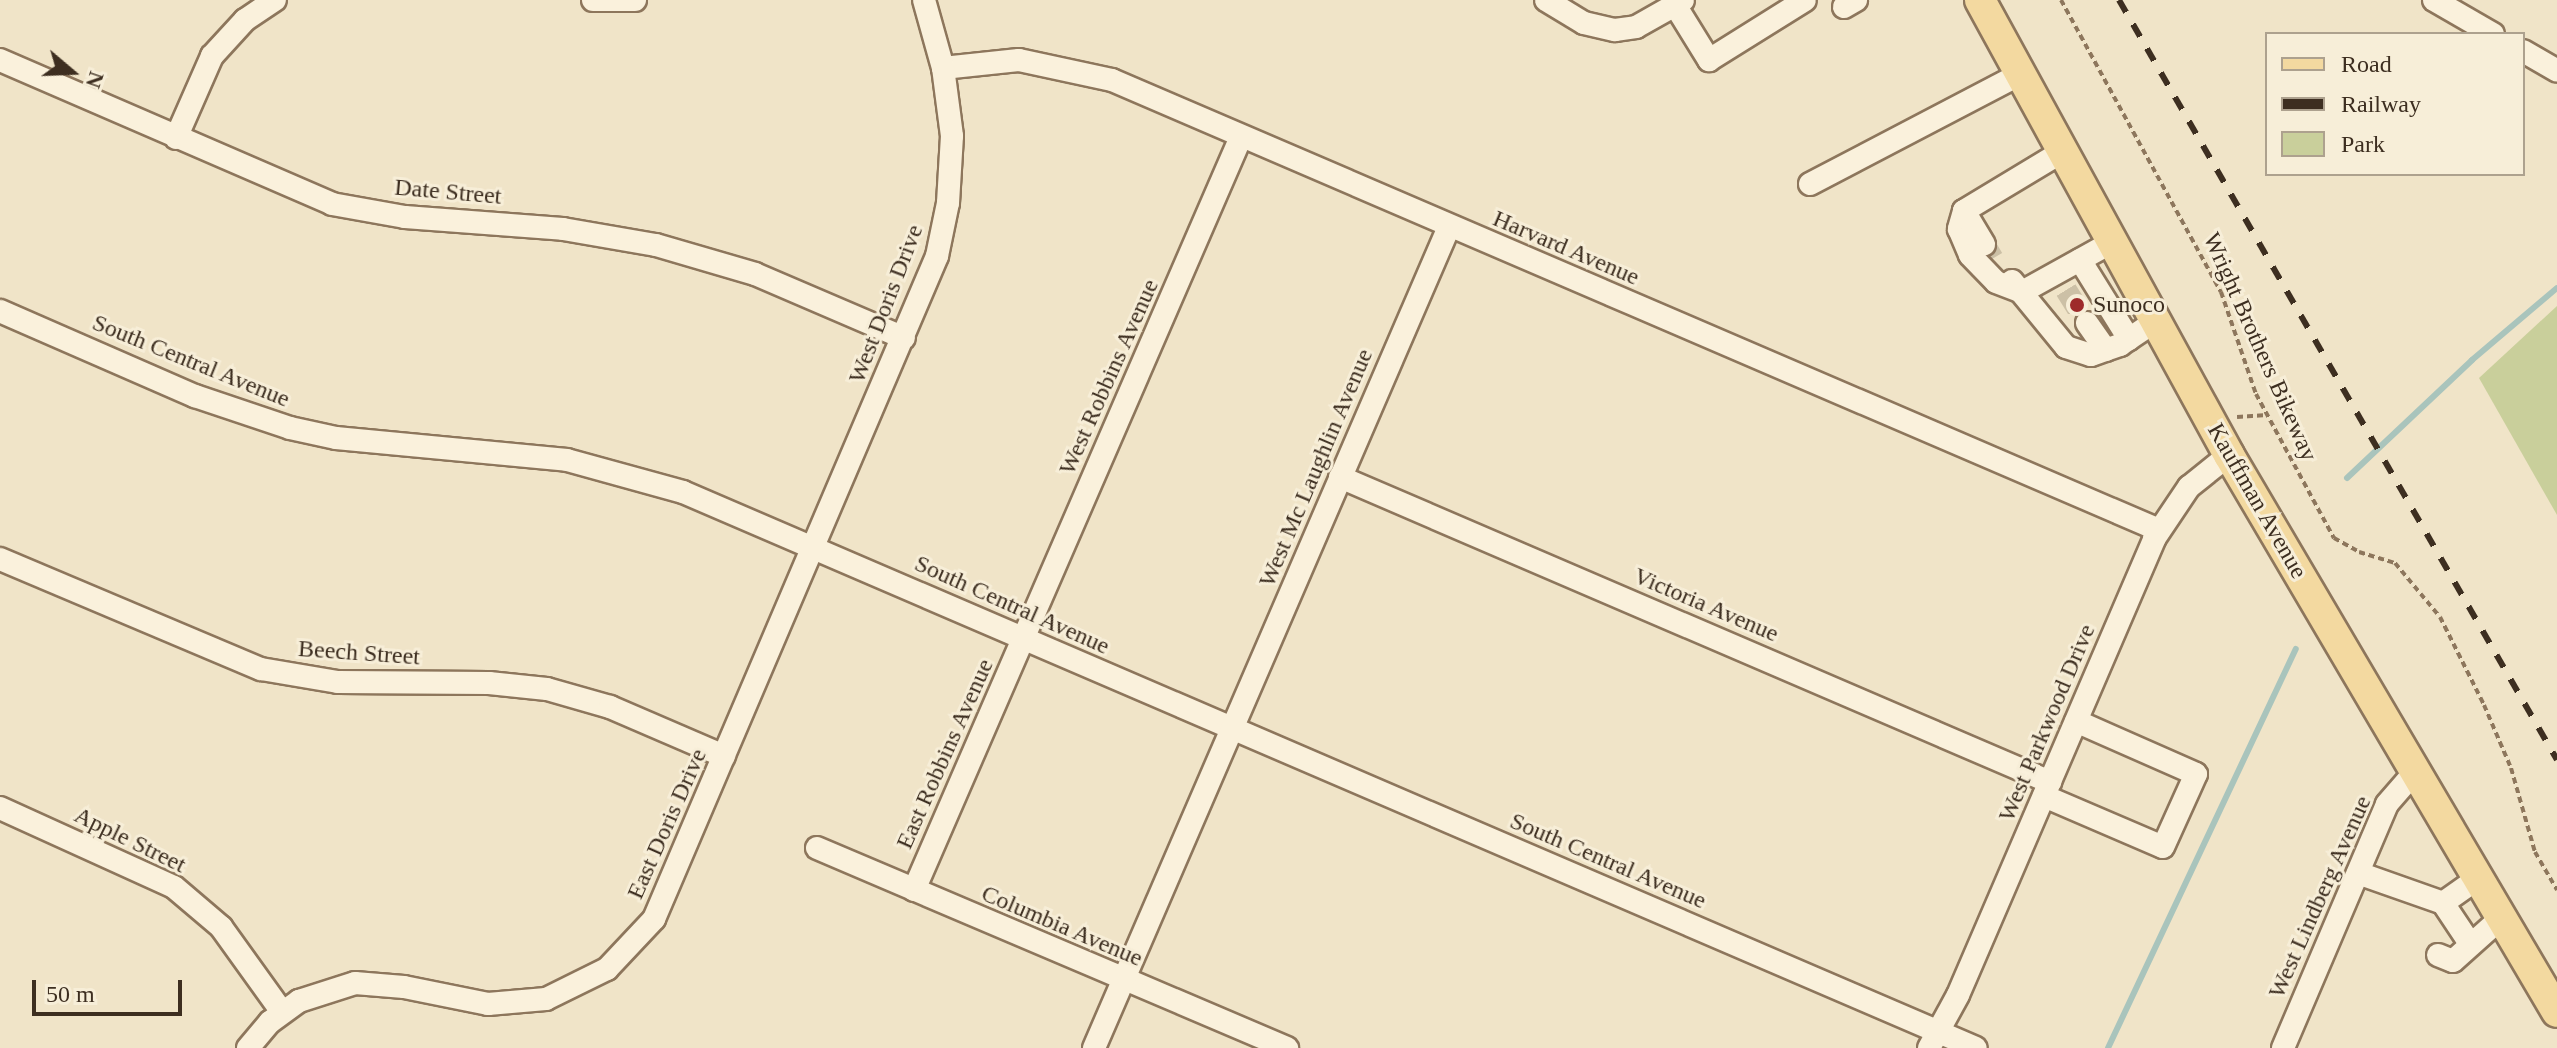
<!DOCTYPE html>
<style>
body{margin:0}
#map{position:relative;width:2557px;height:1048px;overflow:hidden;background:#f0e4c8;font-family:Georgia,serif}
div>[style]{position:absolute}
.green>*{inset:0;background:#c9cf9b}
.stream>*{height:6px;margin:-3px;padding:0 3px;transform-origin:3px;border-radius:3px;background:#a9c4bc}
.minor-tunnel>*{height:22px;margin-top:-11px;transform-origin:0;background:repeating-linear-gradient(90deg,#ccc0a6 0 22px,transparent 0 33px)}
.path>*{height:4px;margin-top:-2px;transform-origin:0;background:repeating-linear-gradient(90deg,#8d765c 0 6px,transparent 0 10px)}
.roads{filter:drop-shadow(2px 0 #8d765c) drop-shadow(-2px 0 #8d765c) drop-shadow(0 2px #8d765c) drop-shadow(0 -2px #8d765c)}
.minor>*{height:22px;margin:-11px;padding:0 11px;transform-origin:11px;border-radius:11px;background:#faf1dc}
.major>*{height:30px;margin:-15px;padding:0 15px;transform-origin:15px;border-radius:15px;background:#f3d9a0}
.rail>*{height:6px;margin-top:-3px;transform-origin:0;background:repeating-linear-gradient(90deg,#3d2e20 0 14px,transparent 0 28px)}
.dots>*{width:22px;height:22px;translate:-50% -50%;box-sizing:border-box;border:4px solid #f7eed8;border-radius:50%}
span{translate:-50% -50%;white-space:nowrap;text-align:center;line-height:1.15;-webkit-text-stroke:6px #f7eed8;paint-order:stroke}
.street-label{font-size:24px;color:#3d2e20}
.poi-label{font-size:24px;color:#3d2e20}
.left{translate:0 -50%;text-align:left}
.legend{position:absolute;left:2265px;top:32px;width:260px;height:144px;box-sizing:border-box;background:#f7eed8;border:2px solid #ada18e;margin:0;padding:10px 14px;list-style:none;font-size:24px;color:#3d2e20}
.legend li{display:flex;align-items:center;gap:16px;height:40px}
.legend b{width:40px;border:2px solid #ada18e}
.north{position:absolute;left:32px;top:32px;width:80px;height:80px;-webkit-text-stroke:6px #f7eed8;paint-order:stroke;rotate:109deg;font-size:22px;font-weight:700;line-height:32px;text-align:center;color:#3d2e20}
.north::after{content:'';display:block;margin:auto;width:28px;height:36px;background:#3d2e20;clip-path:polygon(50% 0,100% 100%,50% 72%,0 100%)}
.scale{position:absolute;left:32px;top:980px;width:150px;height:36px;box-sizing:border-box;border:4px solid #3d2e20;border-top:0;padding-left:10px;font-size:24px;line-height:28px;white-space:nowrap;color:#3d2e20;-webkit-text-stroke:6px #f7eed8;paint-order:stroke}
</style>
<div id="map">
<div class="green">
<i style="clip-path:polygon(2557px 306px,2557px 515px,2479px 378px)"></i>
</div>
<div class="stream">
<i style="left:2347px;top:478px;width:172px;rotate:-43.3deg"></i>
<i style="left:2472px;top:360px;width:111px;rotate:-40.3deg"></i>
<i style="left:2108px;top:1048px;width:441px;rotate:-64.8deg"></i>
</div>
<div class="minor-tunnel">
<i style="left:1984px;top:244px;width:17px;rotate:59deg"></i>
<i style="left:2066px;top:290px;width:39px;rotate:58deg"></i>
</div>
<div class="path">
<i style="left:2061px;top:0;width:333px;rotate:61.3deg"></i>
<i style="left:2221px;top:292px;width:108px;rotate:71.1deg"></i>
<i style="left:2256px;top:394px;width:164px;rotate:61.6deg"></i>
<i style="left:2334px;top:538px;width:29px;rotate:29deg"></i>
<i style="left:2359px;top:552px;width:38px;rotate:17deg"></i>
<i style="left:2395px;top:563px;width:70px;rotate:50.2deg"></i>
<i style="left:2440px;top:617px;width:98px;rotate:63.4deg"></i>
<i style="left:2484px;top:705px;width:69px;rotate:66.8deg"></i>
<i style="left:2511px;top:768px;width:87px;rotate:74.1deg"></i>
<i style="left:2535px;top:852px;width:44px;rotate:59.9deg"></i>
<i style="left:2237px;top:417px;width:30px;rotate:-4deg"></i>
</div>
<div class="roads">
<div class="minor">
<i style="left:593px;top:0;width:42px"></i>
<i style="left:1546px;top:0;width:44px;rotate:31.2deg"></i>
<i style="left:1584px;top:23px;width:32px;rotate:13deg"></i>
<i style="left:1615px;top:30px;width:21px;rotate:-8deg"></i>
<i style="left:1636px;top:27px;width:45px;rotate:-29.4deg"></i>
<i style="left:1683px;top:0;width:9px;rotate:148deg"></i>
<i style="left:1675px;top:5px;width:65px;rotate:58.3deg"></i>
<i style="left:1709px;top:60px;width:113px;rotate:-32deg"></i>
<i style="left:2434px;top:0;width:68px;rotate:30deg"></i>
<i style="left:1844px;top:7px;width:14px;rotate:-30deg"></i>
<i style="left:2523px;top:51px;width:39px;rotate:30deg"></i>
<i style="left:0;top:60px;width:362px;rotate:23.4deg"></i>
<i style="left:332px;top:204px;width:74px;rotate:10.1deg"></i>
<i style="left:405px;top:217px;width:158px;rotate:4.3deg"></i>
<i style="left:563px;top:229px;width:94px;rotate:9.8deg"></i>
<i style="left:656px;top:245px;width:103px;rotate:16.3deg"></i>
<i style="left:755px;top:274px;width:162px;rotate:23.2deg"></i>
<i style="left:943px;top:68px;width:76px;rotate:-6deg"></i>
<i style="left:1019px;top:60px;width:95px;rotate:12.1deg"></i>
<i style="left:1112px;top:80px;width:1140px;rotate:23.26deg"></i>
<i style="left:176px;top:138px;width:90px;rotate:-66.3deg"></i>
<i style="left:212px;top:56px;width:49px;rotate:-47.5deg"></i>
<i style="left:245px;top:20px;width:36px;rotate:-34deg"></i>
<i style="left:2065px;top:150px;width:118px;rotate:148.9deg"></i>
<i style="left:1964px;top:211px;width:19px;rotate:106deg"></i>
<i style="left:1959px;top:229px;width:28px;rotate:67deg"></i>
<i style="left:1970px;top:255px;width:37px;rotate:46deg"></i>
<i style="left:1996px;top:282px;width:28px;rotate:21deg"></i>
<i style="left:2022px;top:292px;width:105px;rotate:-29deg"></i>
<i style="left:1810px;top:184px;width:239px;rotate:-27.6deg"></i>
<i style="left:1964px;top:211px;width:39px;rotate:59deg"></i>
<i style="left:2080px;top:260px;width:93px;rotate:58.2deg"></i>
<i style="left:2012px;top:281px;width:85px;rotate:50.7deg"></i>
<i style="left:2066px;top:347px;width:26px;rotate:18deg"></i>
<i style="left:2091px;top:355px;width:31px;rotate:-19deg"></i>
<i style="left:2120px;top:345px;width:45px;rotate:-34deg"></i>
<i style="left:0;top:311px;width:213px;rotate:23.6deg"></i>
<i style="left:195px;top:396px;width:100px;rotate:18.6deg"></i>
<i style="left:290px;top:428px;width:47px;rotate:12.3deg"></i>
<i style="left:336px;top:438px;width:232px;rotate:5.4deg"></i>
<i style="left:567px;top:460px;width:120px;rotate:15.4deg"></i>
<i style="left:683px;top:492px;width:1407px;rotate:23.27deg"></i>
<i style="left:2087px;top:323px;width:33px;rotate:55deg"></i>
<i style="left:1340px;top:477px;width:773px;rotate:23.25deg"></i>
<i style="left:0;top:559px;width:283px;rotate:22.9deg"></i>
<i style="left:261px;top:669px;width:78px;rotate:9.6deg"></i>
<i style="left:338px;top:682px;width:151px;rotate:0.4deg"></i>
<i style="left:489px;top:683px;width:58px;rotate:5.9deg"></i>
<i style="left:547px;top:689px;width:66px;rotate:15.9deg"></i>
<i style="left:610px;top:707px;width:124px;rotate:23.3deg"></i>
<i style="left:2044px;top:796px;width:129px;rotate:23.2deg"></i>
<i style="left:2163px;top:847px;width:80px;rotate:-65.7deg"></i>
<i style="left:2196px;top:774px;width:131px;rotate:-156.2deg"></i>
<i style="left:0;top:808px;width:191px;rotate:24.4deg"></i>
<i style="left:174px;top:887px;width:62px;rotate:40.4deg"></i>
<i style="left:221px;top:927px;width:105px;rotate:54.3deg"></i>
<i style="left:817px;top:848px;width:511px;rotate:23.05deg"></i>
<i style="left:2358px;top:873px;width:90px;rotate:19.4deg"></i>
<i style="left:2443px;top:903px;width:47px;rotate:56.3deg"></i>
<i style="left:914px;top:890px;width:821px;rotate:-66.53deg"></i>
<i style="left:2443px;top:903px;width:42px;rotate:-35.2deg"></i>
<i style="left:2438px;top:955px;width:16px;rotate:22deg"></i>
<i style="left:2453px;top:961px;width:63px;rotate:-41.8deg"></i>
<i style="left:248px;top:1048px;width:34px;rotate:-50deg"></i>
<i style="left:270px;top:1022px;width:36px;rotate:-36deg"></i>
<i style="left:299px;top:1001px;width:59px;rotate:-17.8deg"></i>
<i style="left:355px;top:983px;width:49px;rotate:4.7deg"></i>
<i style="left:404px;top:987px;width:86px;rotate:11.4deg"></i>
<i style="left:488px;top:1004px;width:58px;rotate:-4.9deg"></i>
<i style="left:546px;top:999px;width:68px;rotate:-26.2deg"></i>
<i style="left:607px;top:969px;width:69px;rotate:-46.8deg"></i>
<i style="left:654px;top:919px;width:721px;rotate:-66.88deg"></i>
<i style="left:937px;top:256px;width:54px;rotate:-78.3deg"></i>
<i style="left:948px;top:203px;width:67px;rotate:-86.6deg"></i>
<i style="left:952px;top:136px;width:69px;rotate:-97.5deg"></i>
<i style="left:943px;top:68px;width:71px;rotate:-105.6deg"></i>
<i style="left:1094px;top:1048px;width:894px;rotate:-66.62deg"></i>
<i style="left:1929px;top:1048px;width:60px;rotate:-61.3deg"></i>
<i style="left:1958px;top:995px;width:496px;rotate:-66.7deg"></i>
<i style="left:2154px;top:539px;width:63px;rotate:-56.1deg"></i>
<i style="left:2189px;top:487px;width:51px;rotate:-38.7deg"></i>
<i style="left:2283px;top:1048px;width:265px;rotate:-66.9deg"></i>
<i style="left:2387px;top:804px;width:41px;rotate:-48.9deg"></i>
</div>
<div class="major">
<i style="left:1980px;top:0;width:519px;rotate:61.31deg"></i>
<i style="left:2229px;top:455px;width:646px;rotate:59.51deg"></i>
</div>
</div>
<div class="rail">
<i style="left:2119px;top:0;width:877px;rotate:60.04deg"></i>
</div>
<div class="dots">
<i style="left:2077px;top:305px;background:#9e2a2b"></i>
</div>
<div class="street-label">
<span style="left:448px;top:192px;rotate:5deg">Date Street</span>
<span style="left:1566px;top:248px;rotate:23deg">Harvard Avenue</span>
<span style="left:886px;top:304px;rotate:-69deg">West Doris Drive</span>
<span style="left:2260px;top:347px;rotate:66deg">Wright Brothers Bikeway</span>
<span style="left:191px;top:361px;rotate:22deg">South Central Avenue</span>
<span style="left:1109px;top:377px;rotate:-66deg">West Robbins Avenue</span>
<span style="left:1316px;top:468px;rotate:-67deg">West Mc Laughlin Avenue</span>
<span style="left:2257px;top:501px;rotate:60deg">Kauffman Avenue</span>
<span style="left:1012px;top:605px;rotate:24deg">South Central Avenue</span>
<span style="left:1706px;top:605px;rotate:23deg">Victoria Avenue</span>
<span style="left:359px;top:653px;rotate:4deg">Beech Street</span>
<span style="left:2047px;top:723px;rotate:-67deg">West Parkwood Drive</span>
<span style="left:945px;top:754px;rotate:-66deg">East Robbins Avenue</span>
<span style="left:667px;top:824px;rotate:-66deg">East Doris Drive</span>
<span style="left:130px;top:840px;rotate:26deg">Apple Street</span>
<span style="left:1608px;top:861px;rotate:23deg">South Central Avenue</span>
<span style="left:2320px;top:897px;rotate:-66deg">West Lindberg Avenue</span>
<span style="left:1062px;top:926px;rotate:23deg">Columbia Avenue</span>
</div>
<div class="poi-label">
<span class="left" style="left:2093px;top:305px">Sunoco</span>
</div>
<ul class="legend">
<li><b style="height:10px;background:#f3d9a0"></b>Road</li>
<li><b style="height:10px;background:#3d2e20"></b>Railway</li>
<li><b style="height:22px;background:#c9cf9b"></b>Park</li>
</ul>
<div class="north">N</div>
<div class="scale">50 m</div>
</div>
